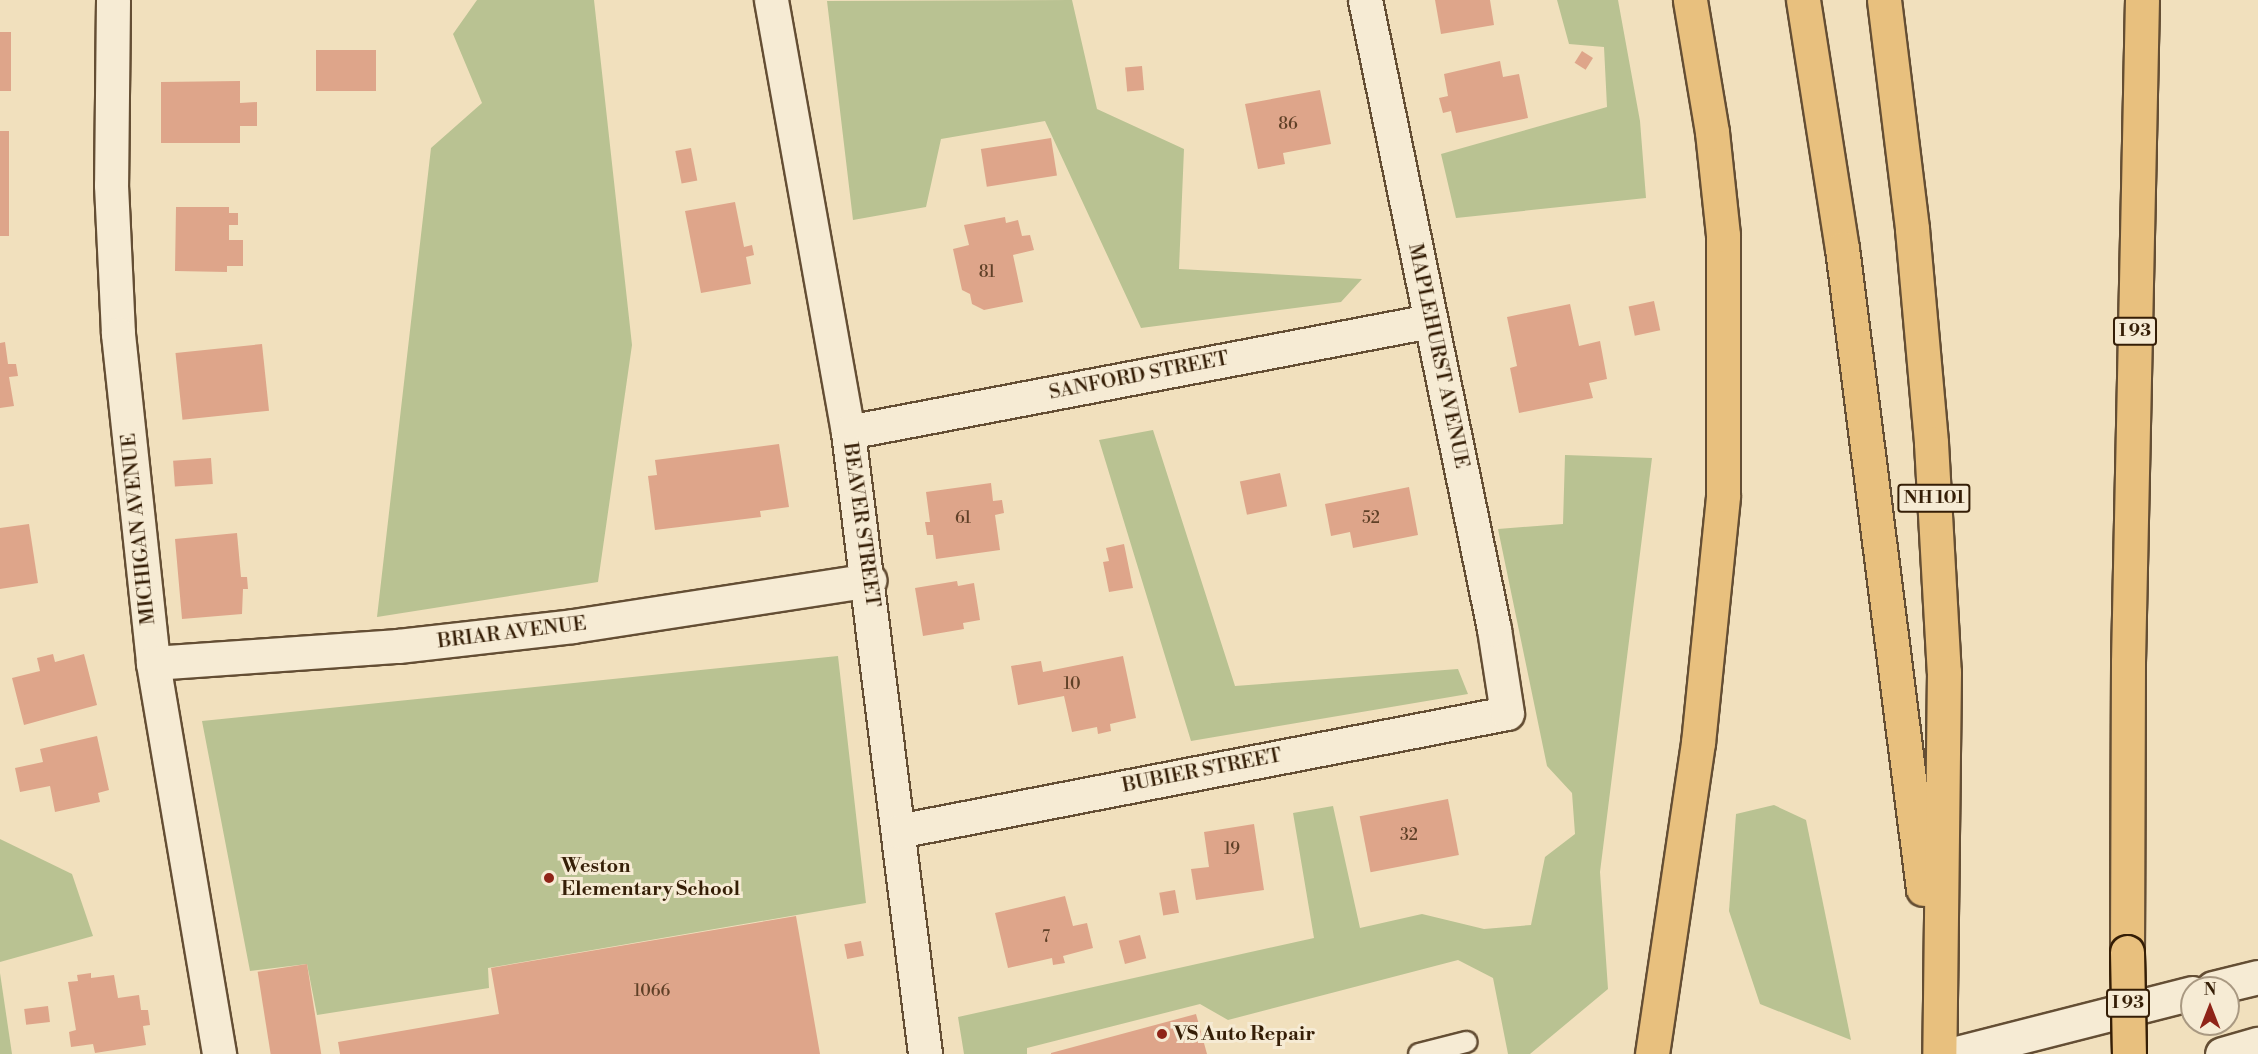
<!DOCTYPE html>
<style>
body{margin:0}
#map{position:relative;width:2258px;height:1054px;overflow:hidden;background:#f1e0bd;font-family:"Libre Bodoni",serif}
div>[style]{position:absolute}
.green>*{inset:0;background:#b9c292}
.building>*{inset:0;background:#dea58a;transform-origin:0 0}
.roads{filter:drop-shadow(2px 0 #644e34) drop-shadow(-2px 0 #644e34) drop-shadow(0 2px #644e34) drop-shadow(0 -2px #644e34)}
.lane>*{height:20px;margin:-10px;padding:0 10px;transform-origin:10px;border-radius:10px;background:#f6ebd4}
.street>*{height:33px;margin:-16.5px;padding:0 16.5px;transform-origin:16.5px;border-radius:16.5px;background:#f6ebd4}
.secondary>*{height:33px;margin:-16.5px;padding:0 16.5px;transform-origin:16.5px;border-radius:16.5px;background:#f6ebd4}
.highway>*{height:33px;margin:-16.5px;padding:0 16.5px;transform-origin:16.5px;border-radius:16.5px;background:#e8c07e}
.bridges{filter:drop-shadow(2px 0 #351e06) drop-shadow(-2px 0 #351e06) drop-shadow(0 2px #351e06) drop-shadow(0 -2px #351e06)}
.highway-bridge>*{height:33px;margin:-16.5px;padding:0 16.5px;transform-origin:16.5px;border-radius:16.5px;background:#e8c07e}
.dots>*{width:16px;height:16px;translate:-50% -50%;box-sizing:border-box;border:3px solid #f6ebd4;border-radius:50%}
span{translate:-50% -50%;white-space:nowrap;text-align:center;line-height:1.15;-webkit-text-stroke:6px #f6ebd4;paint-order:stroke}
.number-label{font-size:16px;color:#5f4027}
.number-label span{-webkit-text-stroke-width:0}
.shield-label span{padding:2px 4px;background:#f6ebd4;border:2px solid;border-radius:4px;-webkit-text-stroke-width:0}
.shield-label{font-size:18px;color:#351e06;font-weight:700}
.street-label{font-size:20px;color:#351e06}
.poi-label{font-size:20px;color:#351e06;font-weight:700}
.left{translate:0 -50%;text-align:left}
.north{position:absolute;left:2180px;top:976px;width:60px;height:60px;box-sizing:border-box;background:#f6ebd4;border:2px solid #a99982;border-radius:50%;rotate:0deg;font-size:16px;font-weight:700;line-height:24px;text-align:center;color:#351e06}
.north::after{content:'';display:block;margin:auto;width:21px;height:27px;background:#8f2418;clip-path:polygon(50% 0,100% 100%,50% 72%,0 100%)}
</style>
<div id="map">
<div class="green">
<i style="clip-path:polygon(477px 0,594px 0,632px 345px,598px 582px,377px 617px,431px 148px,482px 103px,453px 34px)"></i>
<i style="clip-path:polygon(1072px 0,1097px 109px,1184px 149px,1179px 269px,1362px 279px,1341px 302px,1141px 328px,1045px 121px,941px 139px,926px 207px,853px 220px,827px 1px)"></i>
<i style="clip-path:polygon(1557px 0,1618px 0,1640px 121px,1646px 198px,1456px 218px,1441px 154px,1607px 107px,1604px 47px,1569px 44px)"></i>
<i style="clip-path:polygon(1153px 430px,1235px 686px,1458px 669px,1468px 694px,1191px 741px,1099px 440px)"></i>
<i style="clip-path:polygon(1565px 455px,1652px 458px,1600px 872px,1608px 989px,1530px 1054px,1508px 1054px,1493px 978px,1458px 960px,1228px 1020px,1200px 1004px,1027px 1048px,1027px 1054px,964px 1054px,958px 1017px,1314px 938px,1293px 813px,1333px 806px,1360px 928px,1422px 914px,1484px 929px,1531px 925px,1545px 857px,1575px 834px,1572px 793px,1547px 766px,1498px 529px,1563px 524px)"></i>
<i style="clip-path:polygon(838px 656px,866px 903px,488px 968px,489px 988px,317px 1015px,307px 964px,250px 971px,202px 721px)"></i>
<i style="clip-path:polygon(1774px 805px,1806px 820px,1851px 1040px,1760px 1004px,1729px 911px,1736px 814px)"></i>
<i style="clip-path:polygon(0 839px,72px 874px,93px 936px,0 962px)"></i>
<i style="clip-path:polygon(0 973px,12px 1054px,0 1054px)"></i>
</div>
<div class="building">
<i style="clip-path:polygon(1435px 0,1490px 0,1494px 25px,1441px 34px)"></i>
<i style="left:0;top:32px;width:11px;height:59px"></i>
<i style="left:376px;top:50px;width:41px;height:60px;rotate:90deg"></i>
<i style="left:1582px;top:51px;width:13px;height:14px;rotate:32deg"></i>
<i style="clip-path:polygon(1500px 61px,1503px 77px,1519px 74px,1528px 118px,1456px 133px,1451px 111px,1443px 113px,1439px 98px,1448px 96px,1444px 74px)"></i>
<i style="left:1142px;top:66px;width:24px;height:17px;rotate:85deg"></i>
<i style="clip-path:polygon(240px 81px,240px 103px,257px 102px,257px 126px,240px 126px,240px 143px,161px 143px,161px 82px)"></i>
<i style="clip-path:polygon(1320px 90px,1331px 144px,1283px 153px,1285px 164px,1258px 169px,1245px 104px)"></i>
<i style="left:0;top:131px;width:9px;height:105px"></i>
<i style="left:1051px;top:138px;width:38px;height:71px;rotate:81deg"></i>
<i style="left:691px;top:148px;width:33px;height:16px;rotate:79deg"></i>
<i style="clip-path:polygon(735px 202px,744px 247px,752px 245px,754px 255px,746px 257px,751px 284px,701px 293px,685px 211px)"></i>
<i style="clip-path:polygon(176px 207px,229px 207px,229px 213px,238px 213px,238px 225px,229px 225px,229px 240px,243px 240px,243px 266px,227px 266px,227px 272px,175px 271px)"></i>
<i style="clip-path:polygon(1005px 217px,1006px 223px,1018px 220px,1022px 236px,1030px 235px,1034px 250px,1013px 255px,1023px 302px,984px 310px,972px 304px,970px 294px,962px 290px,953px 249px,969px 245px,964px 225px)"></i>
<i style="left:1654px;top:301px;width:30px;height:26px;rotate:78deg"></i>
<i style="clip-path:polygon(1570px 304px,1579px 346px,1600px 341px,1607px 379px,1589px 383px,1593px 398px,1519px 413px,1510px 368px,1517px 366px,1507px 317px)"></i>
<i style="clip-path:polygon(5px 342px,8px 364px,16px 364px,18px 376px,9px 377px,14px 406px,0 408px,0 343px)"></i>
<i style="left:262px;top:344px;width:67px;height:87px;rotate:84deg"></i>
<i style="clip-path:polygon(779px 444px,789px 507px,760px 511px,761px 517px,655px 530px,648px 476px,657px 475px,655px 460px)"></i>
<i style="left:211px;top:458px;width:26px;height:38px;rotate:86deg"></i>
<i style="left:1280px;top:473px;width:34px;height:41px;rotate:78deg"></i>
<i style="clip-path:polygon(991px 483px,993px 501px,1002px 500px,1004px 513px,995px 515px,1000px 550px,936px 559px,933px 535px,927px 535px,925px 522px,930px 522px,926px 492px)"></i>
<i style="clip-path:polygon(1409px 487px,1418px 535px,1353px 548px,1350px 532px,1331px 536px,1325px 504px)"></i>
<i style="clip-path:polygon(29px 524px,38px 583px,0 589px,0 528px)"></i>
<i style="clip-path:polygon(237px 533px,241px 577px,247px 577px,248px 589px,243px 589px,242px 614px,182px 619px,175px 539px)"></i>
<i style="clip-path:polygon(1124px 544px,1133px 588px,1109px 592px,1103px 562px,1109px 561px,1106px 548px)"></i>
<i style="clip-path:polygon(957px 581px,958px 586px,974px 583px,980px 620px,963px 623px,964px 629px,923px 636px,915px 588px)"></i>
<i style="clip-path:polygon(53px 654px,55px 662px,84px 654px,97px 705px,24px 725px,12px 678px,40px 671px,37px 658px)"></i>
<i style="clip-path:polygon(1123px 656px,1136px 718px,1110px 724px,1111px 731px,1098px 734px,1097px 727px,1072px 732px,1064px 696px,1018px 705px,1011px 666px,1041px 661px,1043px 672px)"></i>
<i style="clip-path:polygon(97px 736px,109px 790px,98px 793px,100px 802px,55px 812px,50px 786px,20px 792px,15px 768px,43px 762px,40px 749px)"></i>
<i style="left:1448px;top:799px;width:57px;height:90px;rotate:79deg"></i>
<i style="clip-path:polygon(1254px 824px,1264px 890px,1196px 900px,1191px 869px,1209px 867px,1204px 832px)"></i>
<i style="left:1175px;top:890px;width:23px;height:16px;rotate:80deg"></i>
<i style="clip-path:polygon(1065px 896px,1073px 926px,1087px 923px,1093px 948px,1063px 956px,1065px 963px,1053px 965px,1052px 958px,1008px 968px,995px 913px)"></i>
<i style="clip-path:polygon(796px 916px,820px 1054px,340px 1054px,338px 1042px,499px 1014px,491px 968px)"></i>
<i style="left:1140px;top:935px;width:24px;height:22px;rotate:75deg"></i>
<i style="left:861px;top:941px;width:15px;height:17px;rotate:79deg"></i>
<i style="left:307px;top:964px;width:91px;height:50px;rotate:81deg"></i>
<i style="clip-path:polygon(91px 973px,91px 978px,114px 975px,118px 998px,139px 995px,141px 1010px,148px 1010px,150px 1025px,143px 1026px,146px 1045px,95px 1053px,93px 1044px,71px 1047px,69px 1032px,76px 1030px,68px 982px,78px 981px,77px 975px)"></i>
<i style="left:48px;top:1006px;width:16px;height:24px;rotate:83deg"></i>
<i style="clip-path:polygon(1196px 1014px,1207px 1054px,1051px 1054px,1051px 1053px)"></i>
</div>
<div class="roads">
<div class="lane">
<i style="left:1419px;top:1054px;width:49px;rotate:-14.3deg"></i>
</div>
<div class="street">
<i style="left:113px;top:0;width:185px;rotate:90.6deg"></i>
<i style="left:111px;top:185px;width:149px;rotate:87.3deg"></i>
<i style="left:118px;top:334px;width:331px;rotate:83.9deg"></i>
<i style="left:153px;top:663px;width:397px;rotate:80.4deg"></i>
<i style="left:771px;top:0;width:439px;rotate:79.9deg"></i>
<i style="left:848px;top:432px;width:627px;rotate:82.94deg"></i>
<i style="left:848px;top:432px;width:592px;rotate:-10.8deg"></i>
<i style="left:153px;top:663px;width:246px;rotate:-4deg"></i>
<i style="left:398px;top:646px;width:176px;rotate:-6.5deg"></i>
<i style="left:573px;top:626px;width:300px;rotate:-8.8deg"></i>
<i style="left:898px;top:831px;width:620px;rotate:-10.97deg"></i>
<i style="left:1507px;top:713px;width:85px;rotate:-98.8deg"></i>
<i style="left:1494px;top:629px;width:642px;rotate:-101.59deg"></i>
</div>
<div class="secondary">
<i style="left:2213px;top:988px;width:46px;rotate:-13.7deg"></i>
<i style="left:1953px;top:1054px;width:247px;rotate:-14.3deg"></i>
<i style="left:2222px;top:1054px;width:37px;rotate:-16deg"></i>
</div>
<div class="highway">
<i style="left:1803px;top:0;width:251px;rotate:81.1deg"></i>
<i style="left:1842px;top:248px;width:646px;rotate:82.8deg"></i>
<i style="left:1884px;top:0;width:231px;rotate:83deg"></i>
<i style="left:1912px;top:229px;width:215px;rotate:84.9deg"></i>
<i style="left:1931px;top:443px;width:229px;rotate:86.8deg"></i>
<i style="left:1944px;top:672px;width:382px;rotate:90.7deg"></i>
<i style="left:2127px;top:952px;width:290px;rotate:-89.8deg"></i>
<i style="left:2128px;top:662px;width:662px;rotate:-88.79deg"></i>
<i style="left:1652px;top:1054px;width:314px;rotate:-81.6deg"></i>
<i style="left:1698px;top:743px;width:249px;rotate:-84.2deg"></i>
<i style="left:1723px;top:495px;width:260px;rotate:-90deg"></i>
<i style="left:1723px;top:235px;width:104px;rotate:-96.1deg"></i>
<i style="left:1712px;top:132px;width:134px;rotate:-99.5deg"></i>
</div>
</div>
<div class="bridges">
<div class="highway-bridge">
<i style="left:2127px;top:952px;width:102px;rotate:88.9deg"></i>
</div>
</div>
<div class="dots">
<i style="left:549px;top:878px;background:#8f2418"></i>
<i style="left:1162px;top:1034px;background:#8f2418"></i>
</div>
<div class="number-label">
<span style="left:1288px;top:124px">86</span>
<span style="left:987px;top:272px">81</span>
<span style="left:963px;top:518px">61</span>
<span style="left:1371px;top:518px">52</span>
<span style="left:1072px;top:684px">10</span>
<span style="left:1409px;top:835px">32</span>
<span style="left:1232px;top:849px">19</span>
<span style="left:1046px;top:937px">7</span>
<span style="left:652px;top:991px">1066</span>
</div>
<div class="shield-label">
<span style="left:2135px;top:331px">I 93</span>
<span style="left:1934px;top:498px">NH 101</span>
<span style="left:2128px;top:1003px">I 93</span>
</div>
<div class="street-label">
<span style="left:1438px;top:356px;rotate:78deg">MAPLEHURST AVENUE</span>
<span style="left:1139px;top:376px;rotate:-11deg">SANFORD STREET</span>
<span style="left:861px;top:525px;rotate:82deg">BEAVER STREET</span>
<span style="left:139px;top:529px;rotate:-96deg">MICHIGAN AVENUE</span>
<span style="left:512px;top:633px;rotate:-7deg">BRIAR AVENUE</span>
<span style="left:1202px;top:771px;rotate:-11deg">BUBIER STREET</span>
</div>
<div class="poi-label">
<span class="left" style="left:561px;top:878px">Weston<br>Elementary School</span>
<span class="left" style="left:1174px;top:1034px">VS Auto Repair</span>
</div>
<div class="north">N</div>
</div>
